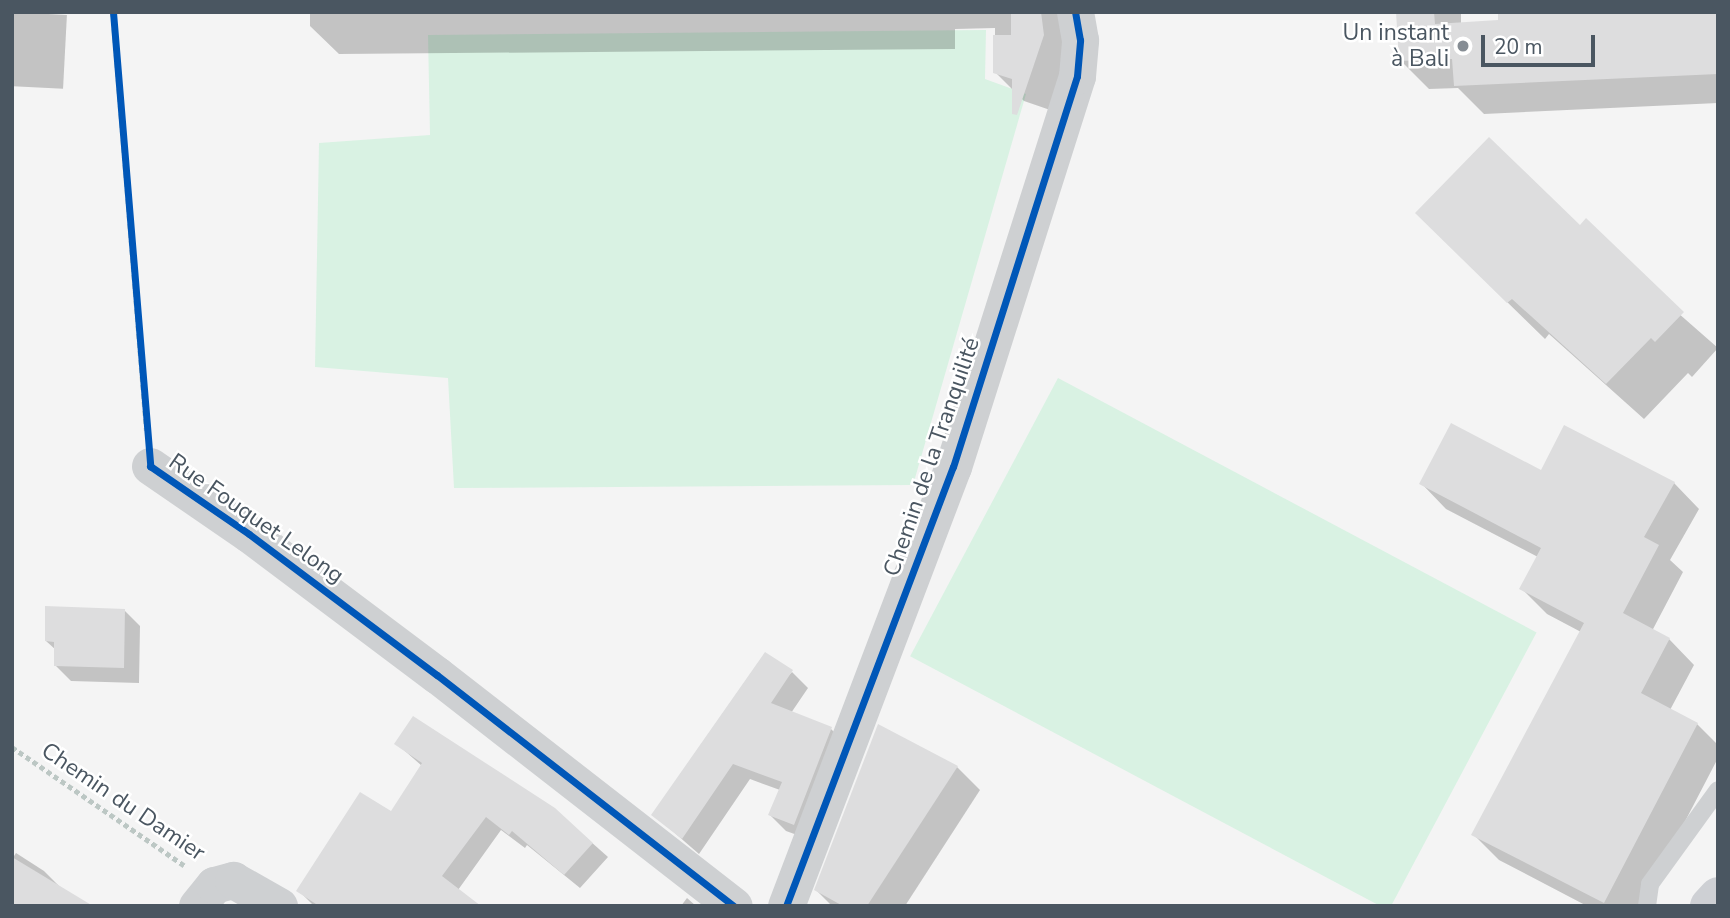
<!DOCTYPE html>
<meta charset="utf-8">
<style>
body{margin:0}
#map{position:relative;width:1730px;height:918px;overflow:hidden;background:#f4f4f4;font-family:"Nunito Sans",sans-serif}
div>[style]{position:absolute}
.green>*{inset:0;background:#d9f2e3;transform-origin:0 0}
.shadow>*{inset:0;background:#0003;transform-origin:0 0}
.building>*{inset:0;background:#ddddde}
.path>*{height:4.5px;margin-top:-2.25px;transform-origin:0;background:repeating-linear-gradient(90deg,#bcc7c4 0 5px,transparent 0 8.5px)}
.lane>*{height:18px;margin:-9px;padding:0 9px;transform-origin:9px;border-radius:9px;background:#ced0d2}
.street>*{height:37px;margin:-18.5px;padding:0 18.5px;transform-origin:18.5px;border-radius:18.5px;background:#ced0d2}
.secondary>*{height:38px;margin:-19px;padding:0 19px;transform-origin:19px;border-radius:19px;background:#ced0d4}
.cycleway>*{height:7px;margin:-3.5px;padding:0 3.5px;transform-origin:3.5px;border-radius:3.5px;background:#0057b8}
.dots>*{width:19px;height:19px;translate:-50% -50%;box-sizing:border-box;border:4px solid #fff;border-radius:50%}
span{translate:-50% -50%;white-space:nowrap;text-align:center;line-height:1.15;-webkit-text-stroke:5px #fff;paint-order:stroke}
.poi-label{font-size:23px;color:#4a5661}
.right{translate:-100% -50%;text-align:right}
.street-label{font-size:23px;color:#4a5661}
.frame{position:absolute;inset:0;border:14px solid #4a5661;pointer-events:none}
.scale{position:absolute;left:1481px;top:35px;width:114px;height:32px;box-sizing:border-box;border:4px solid #4a5661;border-top:0;padding-left:9px;font-size:21px;line-height:24px;white-space:nowrap;color:#4a5661;-webkit-text-stroke:5px #fff;paint-order:stroke}
</style>
<div id="map">
<div class="green">
<i style="clip-path:polygon(986px 30px,985px 79px,1026px 94px,913px 485px,454px 488px,448px 378px,315px 367px,319px 143px,430px 135px,428px 35px)"></i>
<i style="left:1058px;top:378px;width:542px;height:315px;rotate:28deg"></i>
</div>
<div class="shadow">
<i style="left:12px;top:12px;width:55px;height:74px;rotate:3deg"></i>
<i style="clip-path:polygon(310px 12px,1069px 12px,1056px 112px,1024px 101px,995px 72px,995px 28px,955px 29px,955px 49px,339px 54px,310px 26px)"></i>
<i style="clip-path:polygon(1398px 12px,1461px 12px,1461px 24px,1718px 12px,1718px 103px,1484px 114px,1458px 88px,1429px 89px,1400px 60px)"></i>
<i style="clip-path:polygon(1580px 227px,1718px 348px,1692px 377px,1688px 373px,1644px 419px,1549px 334px,1545px 339px,1453px 249px)"></i>
<i style="clip-path:polygon(1542px 472px,1674px 483px,1699px 509px,1670px 560px,1683px 572px,1652px 631px,1669px 639px,1694px 665px,1670px 710px,1697px 724px,1718px 745px,1718px 758px,1641px 906px,1587px 906px,1499px 860px,1474px 835px,1581px 632px,1547px 614px,1522px 589px,1538px 557px,1446px 509px,1421px 483px)"></i>
<i style="clip-path:polygon(124px 610px,140px 626px,139px 683px,71px 681px,55px 665px,56px 650px,46px 641px)"></i>
<i style="clip-path:polygon(792px 672px,808px 688px,791px 713px,831px 729px,847px 745px,811px 840px,786px 831px,770px 815px,780px 790px,750px 779px,699px 854px,654px 815px)"></i>
<i style="clip-path:polygon(879px 727px,957px 767px,980px 790px,905px 906px,832px 906px,816px 890px)"></i>
<i style="clip-path:polygon(397px 744px,554px 809px,608px 857px,580px 888px,527px 845px,525px 848px,501px 830px,458px 890px,479px 906px,314px 906px,298px 890px,391px 814px,422px 766px)"></i>
<i style="clip-path:polygon(16px 853px,44px 871px,60px 887px,12px 859px)"></i>
<i style="clip-path:polygon(687px 898px,696px 906px,681px 906px)"></i>
</div>
<div class="building">
<i style="clip-path:polygon(1011px 12px,1041px 12px,1044px 35px,1017px 115px,1012px 114px,1012px 79px,993px 73px,993px 35px,1011px 35px)"></i>
<i style="clip-path:polygon(1396px 12px,1434px 12px,1435px 24px,1498px 20px,1498px 12px,1718px 12px,1718px 74px,1454px 86px,1452px 59px,1399px 61px)"></i>
<i style="clip-path:polygon(1489px 137px,1580px 225px,1586px 218px,1684px 312px,1655px 342px,1651px 338px,1606px 384px,1512px 299px,1507px 303px,1415px 213px)"></i>
<i style="clip-path:polygon(1451px 423px,1541px 470px,1564px 425px,1675px 482px,1644px 537px,1659px 545px,1623px 613px,1670px 638px,1641px 693px,1698px 723px,1604px 903px,1471px 835px,1584px 623px,1519px 589px,1541px 548px,1419px 484px)"></i>
<i style="clip-path:polygon(45px 606px,125px 609px,124px 668px,54px 666px,54px 642px,45px 641px)"></i>
<i style="clip-path:polygon(765px 652px,793px 670px,771px 703px,832px 727px,794px 825px,768px 815px,782px 782px,733px 764px,682px 839px,651px 815px)"></i>
<i style="clip-path:polygon(413px 716px,555px 808px,593px 843px,564px 875px,512px 831px,509px 835px,486px 817px,442px 876px,481px 906px,319px 906px,296px 891px,360px 792px,391px 811px,422px 763px,394px 744px)"></i>
<i style="clip-path:polygon(878px 724px,958px 766px,867px 906px,843px 906px,814px 890px)"></i>
<i style="clip-path:polygon(12px 857px,93px 906px,12px 906px)"></i>
</div>
<div class="path">
<i style="left:113px;top:12px;width:420px;rotate:85.4deg"></i>
<i style="left:12px;top:747px;width:209px;rotate:34.5deg"></i>
</div>
<div class="lane">
<i style="left:1647px;top:906px;width:22px;rotate:-82deg"></i>
<i style="left:1650px;top:884px;width:116px;rotate:-54.1deg"></i>
</div>
<div class="street">
<i style="left:150px;top:466px;width:120px;rotate:34.5deg"></i>
<i style="left:249px;top:534px;width:235px;rotate:36.9deg"></i>
<i style="left:437px;top:675px;width:376px;rotate:37.9deg"></i>
<i style="left:197px;top:906px;width:27px;rotate:-51deg"></i>
<i style="left:214px;top:885px;width:20px;rotate:-15deg"></i>
<i style="left:233px;top:880px;width:53px;rotate:29.5deg"></i>
<i style="left:786px;top:906px;width:470px;rotate:-69.2deg"></i>
<i style="left:953px;top:467px;width:410px;rotate:-72.4deg"></i>
<i style="left:1077px;top:76px;width:36px;rotate:-85deg"></i>
<i style="left:1080px;top:40px;width:28px;rotate:-100deg"></i>
</div>
<div class="secondary">
<i style="left:1709px;top:906px;width:13px;rotate:-48deg"></i>
</div>
<div class="cycleway">
<i style="left:113px;top:12px;width:456px;rotate:85.3deg"></i>
<i style="left:150px;top:466px;width:120px;rotate:34.5deg"></i>
<i style="left:249px;top:534px;width:235px;rotate:36.9deg"></i>
<i style="left:437px;top:675px;width:376px;rotate:37.9deg"></i>
<i style="left:786px;top:906px;width:470px;rotate:-69.2deg"></i>
<i style="left:953px;top:467px;width:410px;rotate:-72.4deg"></i>
<i style="left:1077px;top:76px;width:36px;rotate:-85deg"></i>
<i style="left:1080px;top:40px;width:28px;rotate:-100deg"></i>
</div>
<div class="dots">
<i style="left:1463px;top:46px;background:#868d94"></i>
</div>
<div class="poi-label">
<span class="right" style="left:1449px;top:46px">Un instant<br>à Bali</span>
</div>
<div class="street-label">
<span style="left:932px;top:457px;rotate:-71deg">Chemin de la Tranquilité</span>
<span style="left:256px;top:519px;rotate:35deg">Rue Fouquet Lelong</span>
<span style="left:123px;top:802px;rotate:34deg">Chemin du Damier</span>
</div>
<div class="frame"></div>
<div class="scale">20 m</div>
</div>
